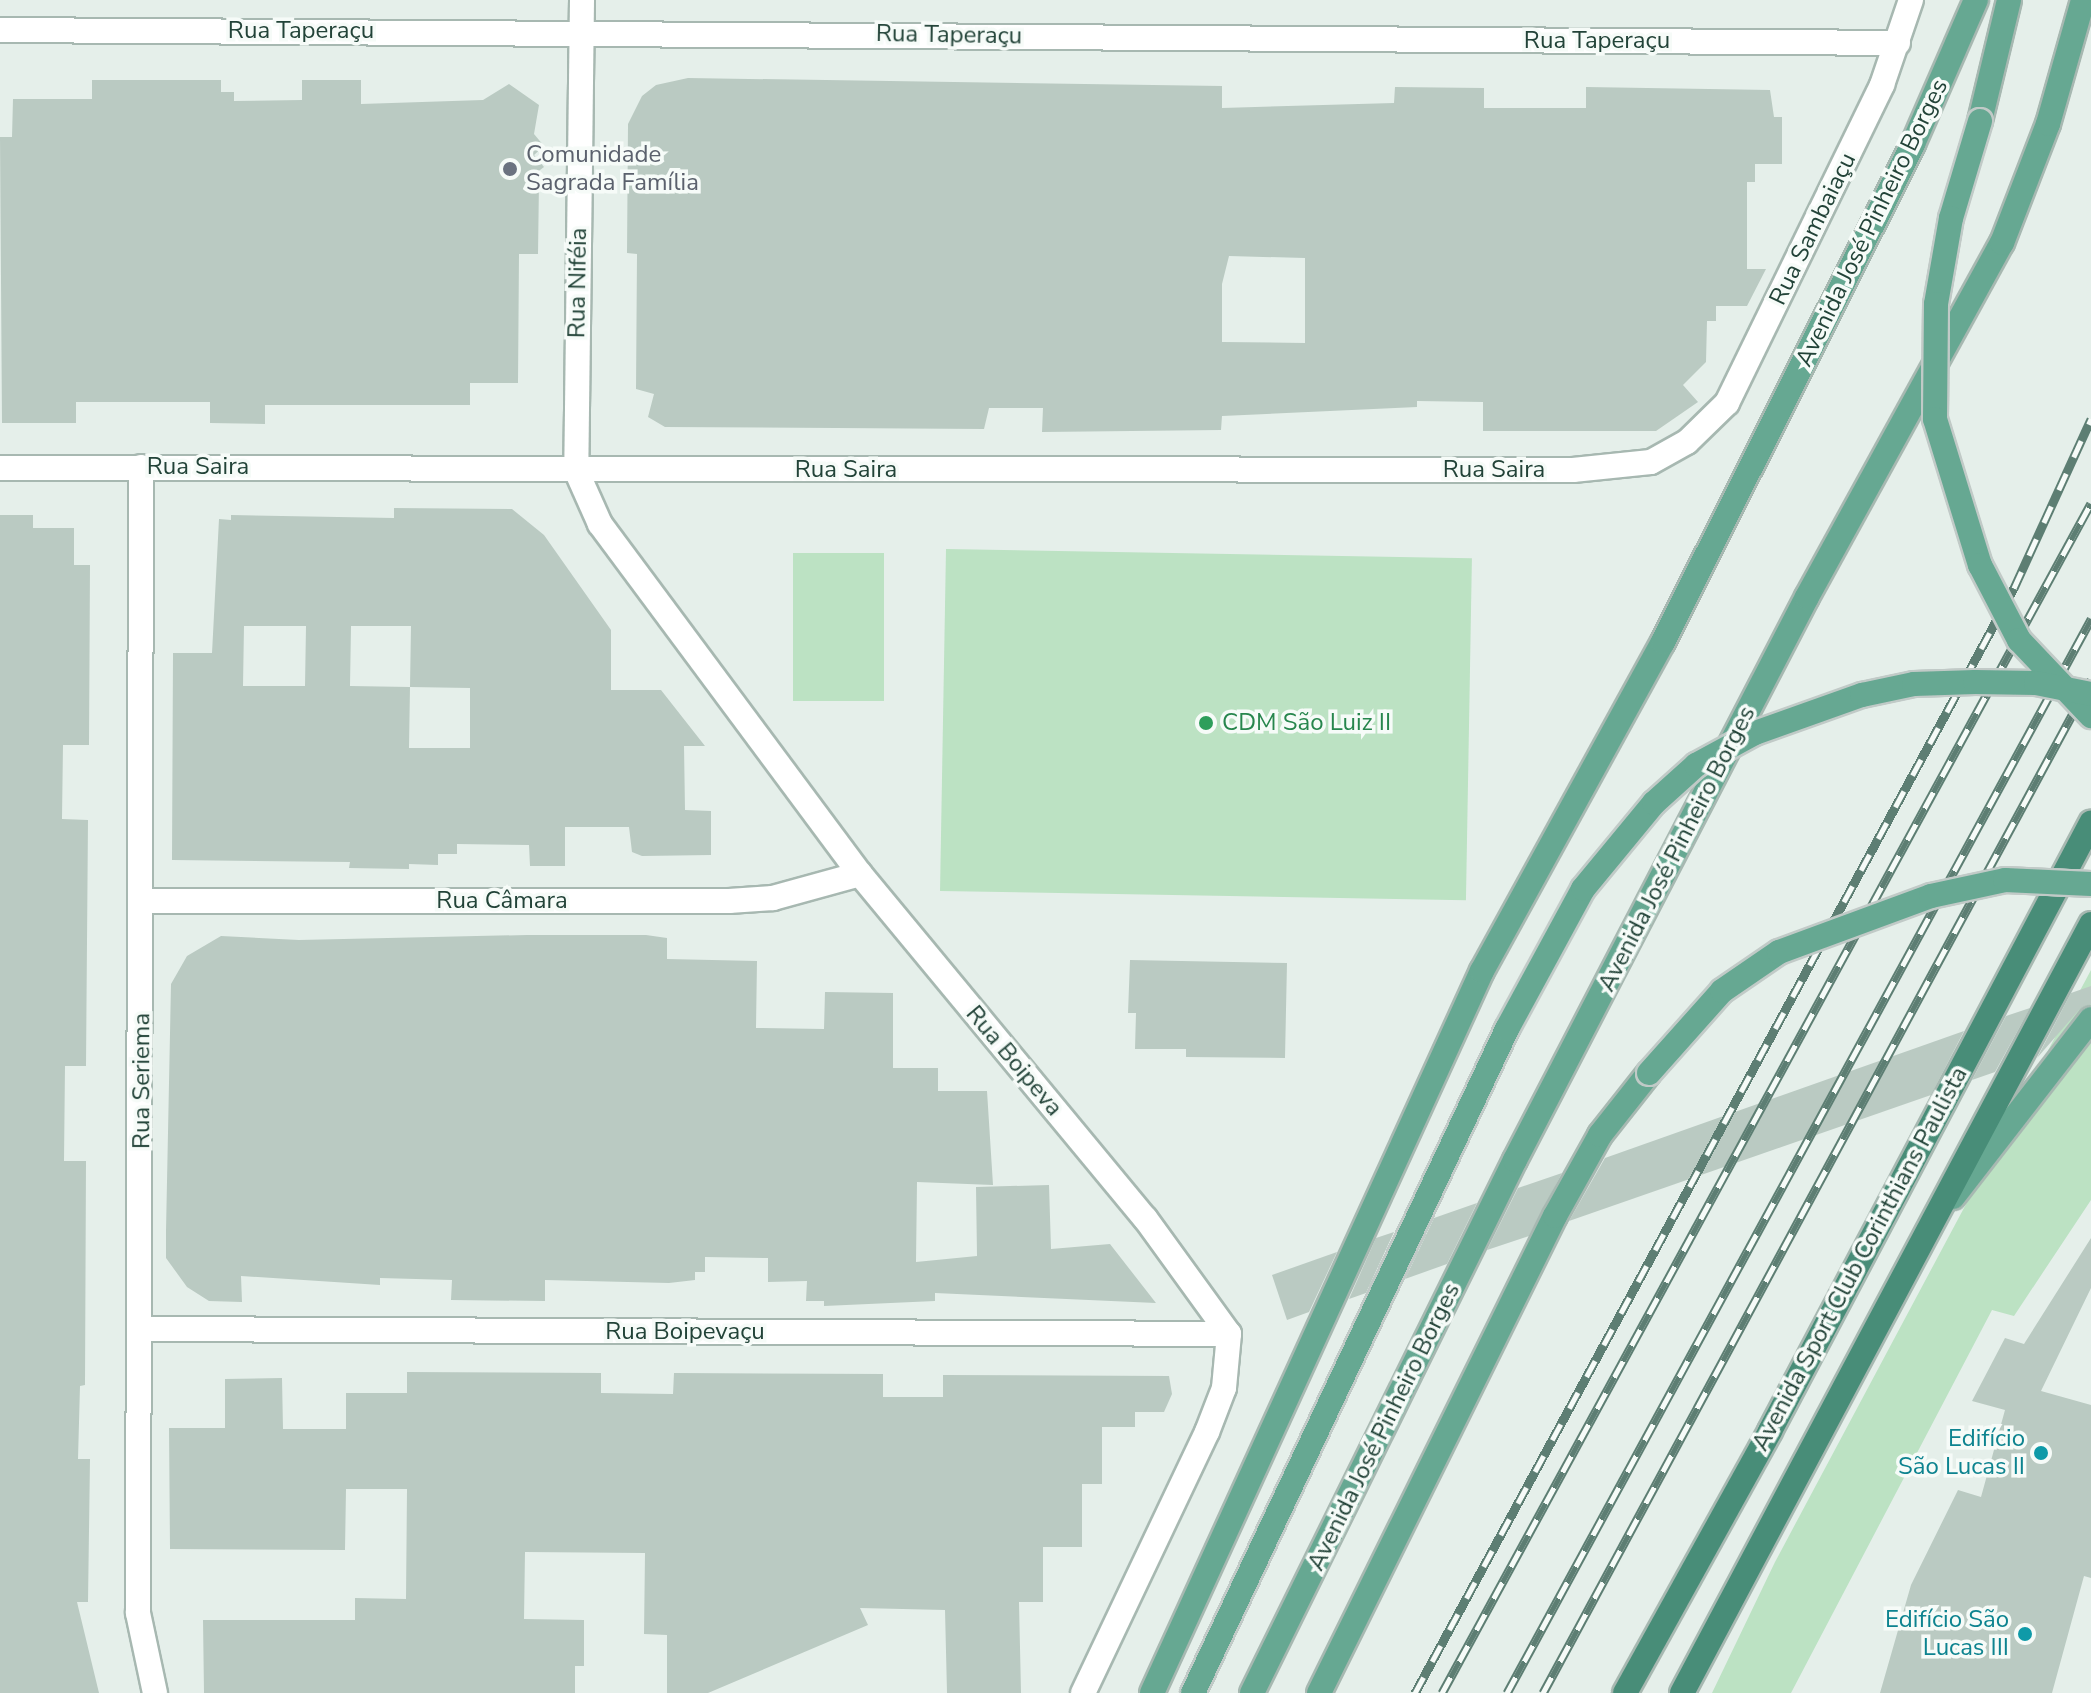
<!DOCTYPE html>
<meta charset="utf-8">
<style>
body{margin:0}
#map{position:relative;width:2091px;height:1693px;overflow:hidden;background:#e5efea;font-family:"Nunito Sans",sans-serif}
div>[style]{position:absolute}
.green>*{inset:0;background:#bce2c3;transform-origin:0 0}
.building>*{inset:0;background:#bacac2}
.roads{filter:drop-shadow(2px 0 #a7b8b1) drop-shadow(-2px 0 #a7b8b1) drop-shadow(0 2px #a7b8b1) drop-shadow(0 -2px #a7b8b1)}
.minor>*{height:24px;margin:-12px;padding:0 12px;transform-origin:12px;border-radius:12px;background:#fff}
.primary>*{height:24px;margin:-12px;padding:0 12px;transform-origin:12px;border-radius:12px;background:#66a892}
.trunk>*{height:24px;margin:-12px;padding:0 12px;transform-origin:12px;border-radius:12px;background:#488d78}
.rail>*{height:9px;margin-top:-4.5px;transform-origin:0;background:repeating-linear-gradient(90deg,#f6fbf8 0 18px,#5d7e73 0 36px);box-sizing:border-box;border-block:2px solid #5d7e73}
.bridges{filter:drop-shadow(2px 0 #c1cac7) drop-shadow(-2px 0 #c1cac7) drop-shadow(0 2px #c1cac7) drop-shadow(0 -2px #c1cac7)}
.primary-bridge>*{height:24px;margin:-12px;padding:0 12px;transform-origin:12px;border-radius:12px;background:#66a892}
.dots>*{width:22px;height:22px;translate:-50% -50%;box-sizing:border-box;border:4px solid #f6fbf8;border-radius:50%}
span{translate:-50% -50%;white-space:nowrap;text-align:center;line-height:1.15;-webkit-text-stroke:7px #f6fbf8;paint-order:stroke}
.street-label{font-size:24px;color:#224338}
.worship-label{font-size:24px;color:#5b616d}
.left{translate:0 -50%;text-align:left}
.leisure-label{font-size:24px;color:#27864d}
.culture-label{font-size:24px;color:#0d838f}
.right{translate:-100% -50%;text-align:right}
</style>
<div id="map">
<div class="green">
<i style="left:946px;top:549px;width:526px;height:342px;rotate:1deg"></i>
<i style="left:793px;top:553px;width:91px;height:148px"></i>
<i style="clip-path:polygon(2091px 970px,2091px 1200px,2014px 1316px,1992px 1310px,1791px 1693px,1712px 1693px,1775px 1562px)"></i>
</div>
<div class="building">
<i style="clip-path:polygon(evenodd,688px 78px,1222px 86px,1222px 108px,1394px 103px,1395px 87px,1484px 88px,1484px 108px,1586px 108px,1586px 87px,1770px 90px,1774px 117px,1782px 117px,1782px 164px,1755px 164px,1755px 182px,1747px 182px,1747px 269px,1766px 269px,1747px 306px,1716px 306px,1716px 321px,1707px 321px,1706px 362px,1683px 385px,1698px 402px,1656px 431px,1483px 431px,1483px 402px,1417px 401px,1417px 407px,1222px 416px,1221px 430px,1042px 432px,1043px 408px,989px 408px,984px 429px,665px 427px,648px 417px,654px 394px,636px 389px,637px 254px,627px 253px,628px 124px,642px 96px,656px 85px,688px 78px,1229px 256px,1305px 258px,1305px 343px,1222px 342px,1222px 284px,1229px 256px)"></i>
<i style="clip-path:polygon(92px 80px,221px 80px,221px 92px,234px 92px,234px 101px,302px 100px,302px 80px,361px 80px,361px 104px,483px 100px,509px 84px,539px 105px,534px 134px,544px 146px,534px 155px,544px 167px,532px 176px,539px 182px,538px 254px,519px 254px,518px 383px,470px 383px,470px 405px,265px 405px,265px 424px,210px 423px,210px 402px,76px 402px,76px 423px,2px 423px,0 137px,12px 137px,13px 99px,92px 99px)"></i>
<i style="clip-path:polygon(evenodd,394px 508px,512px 509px,544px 535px,611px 630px,611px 690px,661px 690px,705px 746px,684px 746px,685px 810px,711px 811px,711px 855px,642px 856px,632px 852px,629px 827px,565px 827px,565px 866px,530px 866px,529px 845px,457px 844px,457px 854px,438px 854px,438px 865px,409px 864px,409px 869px,349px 868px,350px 862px,172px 860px,173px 653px,212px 653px,219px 519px,231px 520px,231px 515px,394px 518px,394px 508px,244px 626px,306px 626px,305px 686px,243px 686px,244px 626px,394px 508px,351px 626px,411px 626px,410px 687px,350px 686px,351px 626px,394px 508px,410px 687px,470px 688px,470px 748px,409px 748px,410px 687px)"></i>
<i style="clip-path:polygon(0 515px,33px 515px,33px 528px,74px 528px,74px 565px,90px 565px,89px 745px,63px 745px,62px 819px,88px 820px,86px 1066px,65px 1066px,64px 1161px,86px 1161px,85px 1385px,80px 1386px,78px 1459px,90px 1459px,88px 1602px,77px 1602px,99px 1693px,0 1693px)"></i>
<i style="clip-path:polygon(527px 935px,646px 935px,667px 938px,667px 959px,757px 961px,756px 1028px,824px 1029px,825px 992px,893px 993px,893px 1068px,938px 1068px,938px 1091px,987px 1091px,993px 1185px,917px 1182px,916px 1262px,977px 1256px,976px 1187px,1049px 1185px,1051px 1249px,1110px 1244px,1156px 1303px,935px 1293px,935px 1301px,824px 1306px,824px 1301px,806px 1301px,807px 1281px,768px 1282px,768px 1258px,705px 1257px,705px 1272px,695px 1272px,695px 1280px,669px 1283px,545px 1280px,545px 1301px,451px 1300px,452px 1280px,380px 1278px,380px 1285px,241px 1276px,242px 1302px,209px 1301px,187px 1287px,166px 1258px,166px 1231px,171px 984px,187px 956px,221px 936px,299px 940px)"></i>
<i style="clip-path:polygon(1130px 960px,1287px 963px,1285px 1058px,1186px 1057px,1186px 1049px,1135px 1049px,1136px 1013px,1128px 1013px)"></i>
<i style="clip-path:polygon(2091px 986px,2091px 1004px,2079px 1010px,2037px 1058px,2071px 993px)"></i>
<i style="clip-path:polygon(2030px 1008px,1995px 1072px,1972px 1080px,2006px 1016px)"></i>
<i style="clip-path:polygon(1964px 1031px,1931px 1095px,1569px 1221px,1605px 1158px)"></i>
<i style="clip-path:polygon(1562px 1173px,1529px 1236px,1487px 1250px,1518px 1188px)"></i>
<i style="clip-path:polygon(1477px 1203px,1447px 1264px,1405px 1279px,1434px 1218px)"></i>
<i style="clip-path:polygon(1394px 1232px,1366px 1293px,1349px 1299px,1376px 1238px)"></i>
<i style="clip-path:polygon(2091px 1238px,2091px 1288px,2041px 1391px,2091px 1405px,2091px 1578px,2084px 1576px,2052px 1693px,1880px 1693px,1911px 1585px,1958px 1490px,1981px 1497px,2005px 1410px,1972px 1401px,2005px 1338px,2024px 1344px)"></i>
<i style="clip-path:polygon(1337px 1252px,1309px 1312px,1287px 1320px,1272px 1275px)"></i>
<i style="clip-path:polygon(407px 1372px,601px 1373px,601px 1393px,673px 1394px,674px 1373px,883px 1374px,883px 1397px,943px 1397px,943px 1375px,1169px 1376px,1172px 1394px,1164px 1412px,1135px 1412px,1135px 1427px,1102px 1427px,1102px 1484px,1082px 1484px,1082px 1547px,1043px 1547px,1043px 1602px,1019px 1602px,1021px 1693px,947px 1693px,945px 1610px,860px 1608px,868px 1625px,708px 1693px,667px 1693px,667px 1635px,644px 1634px,645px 1553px,525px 1552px,524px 1619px,584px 1620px,584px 1666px,575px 1666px,575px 1693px,204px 1693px,203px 1620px,355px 1620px,355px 1598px,406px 1599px,407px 1489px,346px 1489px,345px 1550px,170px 1549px,169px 1428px,225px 1428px,225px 1379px,282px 1378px,283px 1429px,346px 1429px,346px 1393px,407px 1393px)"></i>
</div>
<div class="roads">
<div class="minor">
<i style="left:582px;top:0;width:470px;rotate:90.7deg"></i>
<i style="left:576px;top:470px;width:59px;rotate:66deg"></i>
<i style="left:600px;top:524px;width:436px;rotate:53.4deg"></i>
<i style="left:860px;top:874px;width:447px;rotate:50.4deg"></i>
<i style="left:1145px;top:1218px;width:143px;rotate:54.1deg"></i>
<i style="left:1229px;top:1334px;width:54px;rotate:95.3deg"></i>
<i style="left:1224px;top:1388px;width:47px;rotate:111.1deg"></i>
<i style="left:1207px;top:1432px;width:289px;rotate:115.4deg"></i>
<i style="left:0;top:30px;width:1898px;rotate:0.39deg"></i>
<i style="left:141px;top:467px;width:1146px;rotate:90.15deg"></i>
<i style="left:138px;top:1613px;width:82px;rotate:78deg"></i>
<i style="left:0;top:468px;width:1573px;rotate:0.07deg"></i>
<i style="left:1573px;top:470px;width:78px;rotate:-5.9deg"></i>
<i style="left:1651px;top:462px;width:41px;rotate:-29.1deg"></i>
<i style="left:1687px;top:442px;width:56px;rotate:-44.3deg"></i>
<i style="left:1727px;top:403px;width:354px;rotate:-64deg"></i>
<i style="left:1882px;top:85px;width:90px;rotate:-71.2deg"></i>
<i style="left:142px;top:901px;width:587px"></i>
<i style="left:729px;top:901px;width:44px;rotate:-3.9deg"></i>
<i style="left:773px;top:898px;width:90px;rotate:-15.4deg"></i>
<i style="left:142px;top:1329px;width:1087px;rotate:0.26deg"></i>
</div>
<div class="primary">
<i style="left:1980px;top:121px;width:124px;rotate:-76.5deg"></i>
<i style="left:1953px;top:1197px;width:225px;rotate:-52.2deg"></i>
<i style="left:1152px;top:1693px;width:794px;rotate:-65.44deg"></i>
<i style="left:1482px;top:971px;width:376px;rotate:-61.2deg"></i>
<i style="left:1663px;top:642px;width:557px;rotate:-63.34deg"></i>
<i style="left:1913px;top:144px;width:157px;rotate:-66.4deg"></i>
<i style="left:1252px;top:1693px;width:594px;rotate:-63.74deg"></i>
<i style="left:1515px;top:1160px;width:634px;rotate:-62.59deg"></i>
<i style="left:1807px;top:597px;width:404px;rotate:-61.2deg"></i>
<i style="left:2002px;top:243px;width:128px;rotate:-68.9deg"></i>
<i style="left:2048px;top:124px;width:129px;rotate:-74.2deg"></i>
<i style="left:1319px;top:1693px;width:532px;rotate:-63.68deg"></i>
<i style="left:1555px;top:1216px;width:93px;rotate:-60.9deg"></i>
<i style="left:1600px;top:1135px;width:79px;rotate:-51.7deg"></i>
</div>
<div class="trunk">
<i style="left:1625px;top:1693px;width:299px;rotate:-61deg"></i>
<i style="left:1770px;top:1431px;width:688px;rotate:-62.17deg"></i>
<i style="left:1682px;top:1693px;width:871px;rotate:-61.99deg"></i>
</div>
</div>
<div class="rail">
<i style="left:1415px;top:1693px;width:1257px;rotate:-61.54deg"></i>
<i style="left:2014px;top:588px;width:186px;rotate:-65.5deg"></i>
<i style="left:1442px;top:1693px;width:1355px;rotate:-61.39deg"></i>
<i style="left:1507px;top:1693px;width:1223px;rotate:-61.46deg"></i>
<i style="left:1543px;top:1693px;width:1152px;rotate:-61.59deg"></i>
</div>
<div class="bridges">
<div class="primary-bridge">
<i style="left:1980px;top:121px;width:101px;rotate:106.6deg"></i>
<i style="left:1951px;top:218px;width:87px;rotate:99.9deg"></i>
<i style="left:1936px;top:304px;width:115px;rotate:90.5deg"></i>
<i style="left:1935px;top:419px;width:153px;rotate:72.9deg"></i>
<i style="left:1980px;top:565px;width:85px;rotate:62.5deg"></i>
<i style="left:2019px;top:640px;width:105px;rotate:46.5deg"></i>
<i style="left:1649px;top:1073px;width:110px;rotate:-48.3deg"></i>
<i style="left:1722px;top:991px;width:69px;rotate:-34.4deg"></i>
<i style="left:1779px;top:952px;width:162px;rotate:-20.2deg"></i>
<i style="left:1931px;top:896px;width:76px;rotate:-12.2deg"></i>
<i style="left:2005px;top:880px;width:86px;rotate:2.7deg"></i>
<i style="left:1193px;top:1693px;width:735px;rotate:-64.69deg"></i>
<i style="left:1507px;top:1029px;width:159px;rotate:-61.5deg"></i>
<i style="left:1583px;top:889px;width:112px;rotate:-50.5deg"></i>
<i style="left:1654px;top:803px;width:57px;rotate:-42.1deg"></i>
<i style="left:1696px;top:765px;width:67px;rotate:-28.5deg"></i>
<i style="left:1755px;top:733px;width:114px;rotate:-19.6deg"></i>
<i style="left:1862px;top:695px;width:53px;rotate:-11.9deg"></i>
<i style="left:1914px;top:684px;width:61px;rotate:-1.9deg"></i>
<i style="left:1975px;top:682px;width:61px;rotate:0.9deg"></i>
<i style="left:2036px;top:683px;width:56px;rotate:11.3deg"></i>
</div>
</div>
<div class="dots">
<i style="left:510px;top:169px;background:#6b7280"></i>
<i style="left:1206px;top:723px;background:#2e9e5b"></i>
<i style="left:2041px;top:1453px;background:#0f9aa8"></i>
<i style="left:2025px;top:1634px;background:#0f9aa8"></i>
</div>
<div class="street-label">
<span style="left:301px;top:31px">Rua Taperaçu</span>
<span style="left:949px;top:35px;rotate:1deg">Rua Taperaçu</span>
<span style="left:1597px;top:41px">Rua Taperaçu</span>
<span style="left:1872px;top:223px;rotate:-64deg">Avenida José Pinheiro Borges</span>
<span style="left:1813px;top:229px;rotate:-64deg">Rua Sambaiaçu</span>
<span style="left:578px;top:283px;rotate:-89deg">Rua Niféia</span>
<span style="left:198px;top:467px">Rua Saira</span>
<span style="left:846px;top:470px">Rua Saira</span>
<span style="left:1494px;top:470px">Rua Saira</span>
<span style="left:1677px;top:849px;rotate:-63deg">Avenida José Pinheiro Borges</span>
<span style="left:502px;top:901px">Rua Câmara</span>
<span style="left:1014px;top:1061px;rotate:50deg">Rua Boipeva</span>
<span style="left:142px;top:1081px;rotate:-90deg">Rua Seriema</span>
<span style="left:1860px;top:1259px;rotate:-62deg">Avenida Sport Club Corinthians Paulista</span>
<span style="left:685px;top:1332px">Rua Boipevaçu</span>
<span style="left:1384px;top:1427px;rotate:-64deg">Avenida José Pinheiro Borges</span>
</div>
<div class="worship-label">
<span class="left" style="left:526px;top:169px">Comunidade<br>Sagrada Família</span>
</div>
<div class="leisure-label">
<span class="left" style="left:1222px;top:723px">CDM São Luiz II</span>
</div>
<div class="culture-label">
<span class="right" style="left:2025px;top:1453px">Edifício<br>São Lucas II</span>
<span class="right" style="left:2009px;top:1634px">Edifício São<br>Lucas III</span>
</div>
</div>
